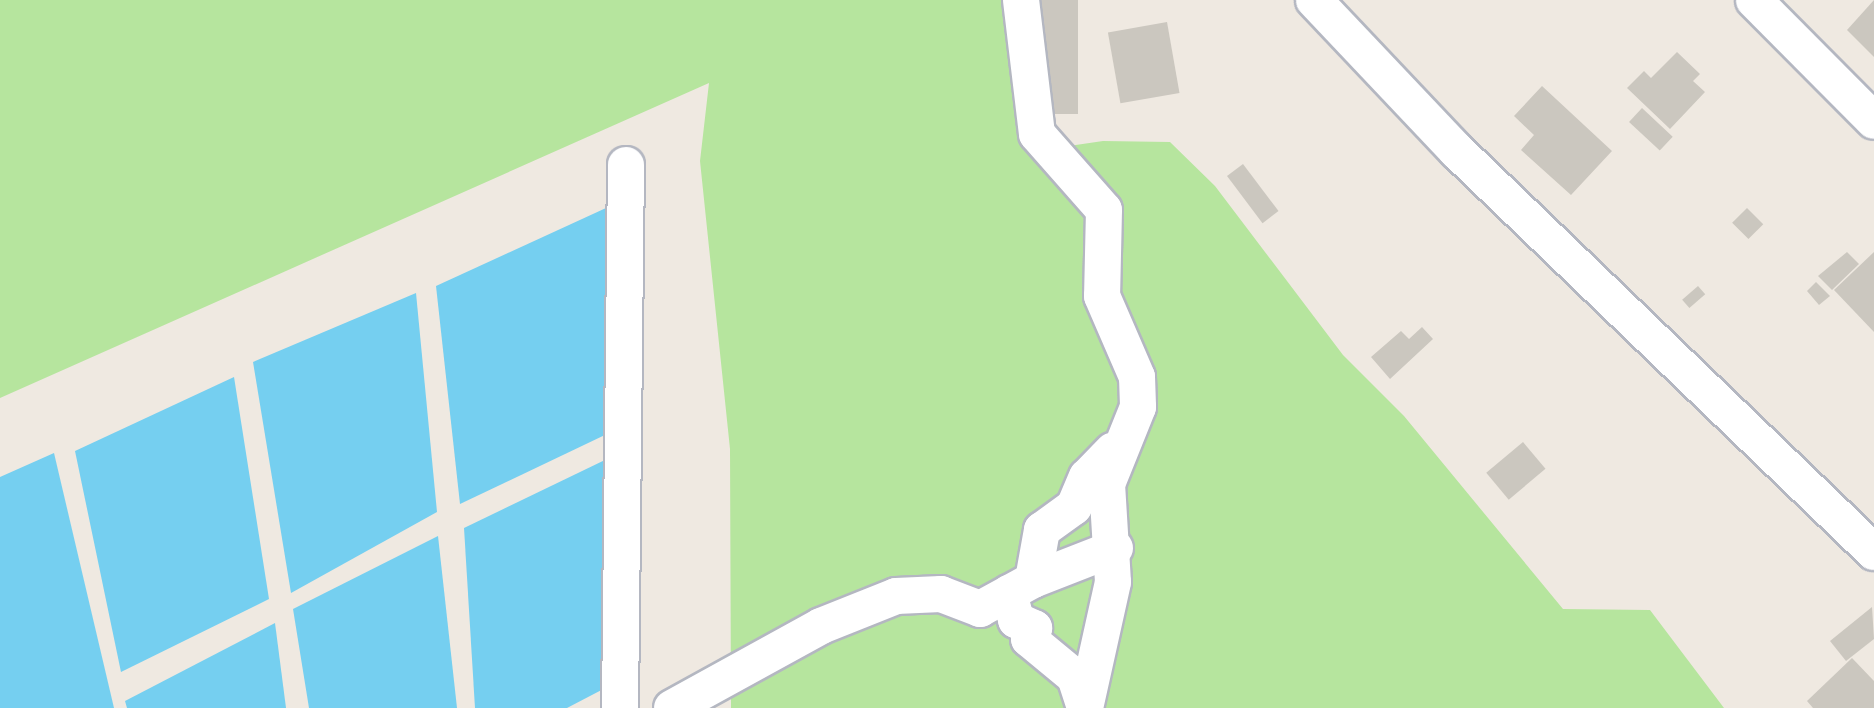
<!DOCTYPE html>
<style>
body{margin:0}
#map{position:relative;width:1874px;height:708px;overflow:hidden;background:#efe9e1;font-family:Cabin,sans-serif}
div>[style]{position:absolute}
.green>*{inset:0;background:#b6e59e}
.water>*{inset:0;background:#75cff0}
.building>*{inset:0;background:#cbc7bf;transform-origin:0 0}
.roads{filter:drop-shadow(2px 0 #b4b7c1) drop-shadow(-2px 0 #b4b7c1) drop-shadow(0 2px #b4b7c1) drop-shadow(0 -2px #b4b7c1)}
.street>*{height:36px;margin:-18px;padding:0 18px;transform-origin:18px;border-radius:18px;background:#fff}
span{translate:-50% -50%;white-space:nowrap;text-align:center;line-height:1.15;-webkit-text-stroke:7px #fff;paint-order:stroke}
</style>
<div id="map">
<div class="green">
<i style="clip-path:polygon(0 0,1007px 0,1028px 152px,1103px 141px,1170px 142px,1215px 186px,1343px 355px,1404px 416px,1563px 609px,1650px 610px,1724px 708px,731px 708px,730px 449px,700px 161px,709px 83px,0 398px)"></i>
</div>
<div class="water">
<i style="clip-path:polygon(606px 208px,607px 434px,460px 504px,436px 286px)"></i>
<i style="clip-path:polygon(416px 293px,437px 512px,291px 593px,253px 362px)"></i>
<i style="clip-path:polygon(234px 377px,269px 599px,121px 672px,75px 451px)"></i>
<i style="clip-path:polygon(54px 453px,114px 708px,0 708px,0 477px)"></i>
<i style="clip-path:polygon(607px 459px,613px 684px,567px 708px,475px 708px,464px 528px)"></i>
<i style="clip-path:polygon(438px 536px,457px 708px,309px 708px,293px 609px)"></i>
<i style="clip-path:polygon(275px 623px,286px 708px,127px 708px,125px 701px)"></i>
</div>
<div class="building">
<i style="left:1031px;top:0;width:47px;height:114px"></i>
<i style="clip-path:polygon(1874px 0,1874px 57px,1847px 30px)"></i>
<i style="left:1167px;top:22px;width:72px;height:60px;rotate:80deg"></i>
<i style="clip-path:polygon(1677px 52px,1700px 74px,1693px 81px,1705px 92px,1670px 129px,1627px 88px,1644px 71px,1651px 78px)"></i>
<i style="clip-path:polygon(1542px 86px,1612px 151px,1571px 195px,1521px 150px,1534px 135px,1514px 116px)"></i>
<i style="left:1642px;top:108px;width:42px;height:19px;rotate:43deg"></i>
<i style="left:1243px;top:164px;width:59px;height:20px;rotate:53deg"></i>
<i style="left:1747px;top:208px;width:23px;height:21px;rotate:45deg"></i>
<i style="clip-path:polygon(1847px 252px,1859px 264px,1832px 290px,1818px 276px)"></i>
<i style="clip-path:polygon(1874px 252px,1874px 332px,1834px 290px)"></i>
<i style="clip-path:polygon(1816px 282px,1830px 296px,1819px 305px,1807px 291px)"></i>
<i style="left:1698px;top:286px;width:11px;height:21px;rotate:49deg"></i>
<i style="clip-path:polygon(1422px 327px,1433px 339px,1390px 379px,1371px 357px,1401px 331px,1409px 339px)"></i>
<i style="left:1523px;top:442px;width:35px;height:48px;rotate:50deg"></i>
<i style="clip-path:polygon(1872px 607px,1874px 639px,1846px 661px,1830px 641px)"></i>
<i style="clip-path:polygon(1852px 658px,1874px 681px,1874px 708px,1813px 708px,1807px 701px)"></i>
</div>
<div class="roads">
<div class="street">
<i style="left:1021px;top:0;width:135px;rotate:83.2deg"></i>
<i style="left:1037px;top:134px;width:101px;rotate:48.6deg"></i>
<i style="left:1104px;top:210px;width:86px;rotate:91.3deg"></i>
<i style="left:1102px;top:296px;width:88px;rotate:66.6deg"></i>
<i style="left:1137px;top:377px;width:30px;rotate:88deg"></i>
<i style="left:1138px;top:407px;width:83px;rotate:111.9deg"></i>
<i style="left:1107px;top:484px;width:98px;rotate:86.5deg"></i>
<i style="left:1113px;top:582px;width:129px;rotate:102.5deg"></i>
<i style="left:1314px;top:0;width:207px;rotate:46.6deg"></i>
<i style="left:1456px;top:150px;width:580px;rotate:43.88deg"></i>
<i style="left:1754px;top:0;width:170px;rotate:45.2deg"></i>
<i style="left:1033px;top:580px;width:88px;rotate:-21.3deg"></i>
<i style="left:1009px;top:593px;width:28px;rotate:75deg"></i>
<i style="left:1016px;top:620px;width:20px;rotate:24deg"></i>
<i style="left:1034px;top:628px;width:12px;rotate:114deg"></i>
<i style="left:1029px;top:639px;width:60px;rotate:39.6deg"></i>
<i style="left:1075px;top:677px;width:32px;rotate:72deg"></i>
<i style="left:620px;top:708px;width:543px;rotate:-89.37deg"></i>
<i style="left:672px;top:708px;width:170px;rotate:-28.8deg"></i>
<i style="left:821px;top:626px;width:81px;rotate:-21.8deg"></i>
<i style="left:896px;top:596px;width:45px;rotate:-2.5deg"></i>
<i style="left:941px;top:594px;width:42px;rotate:21deg"></i>
<i style="left:980px;top:609px;width:60px;rotate:-28.7deg"></i>
<i style="left:1033px;top:580px;width:51px;rotate:-79.8deg"></i>
<i style="left:1042px;top:530px;width:39px;rotate:-36deg"></i>
<i style="left:1074px;top:507px;width:33px;rotate:-67deg"></i>
<i style="left:1087px;top:477px;width:37px;rotate:-46deg"></i>
</div>
</div>
</div>
